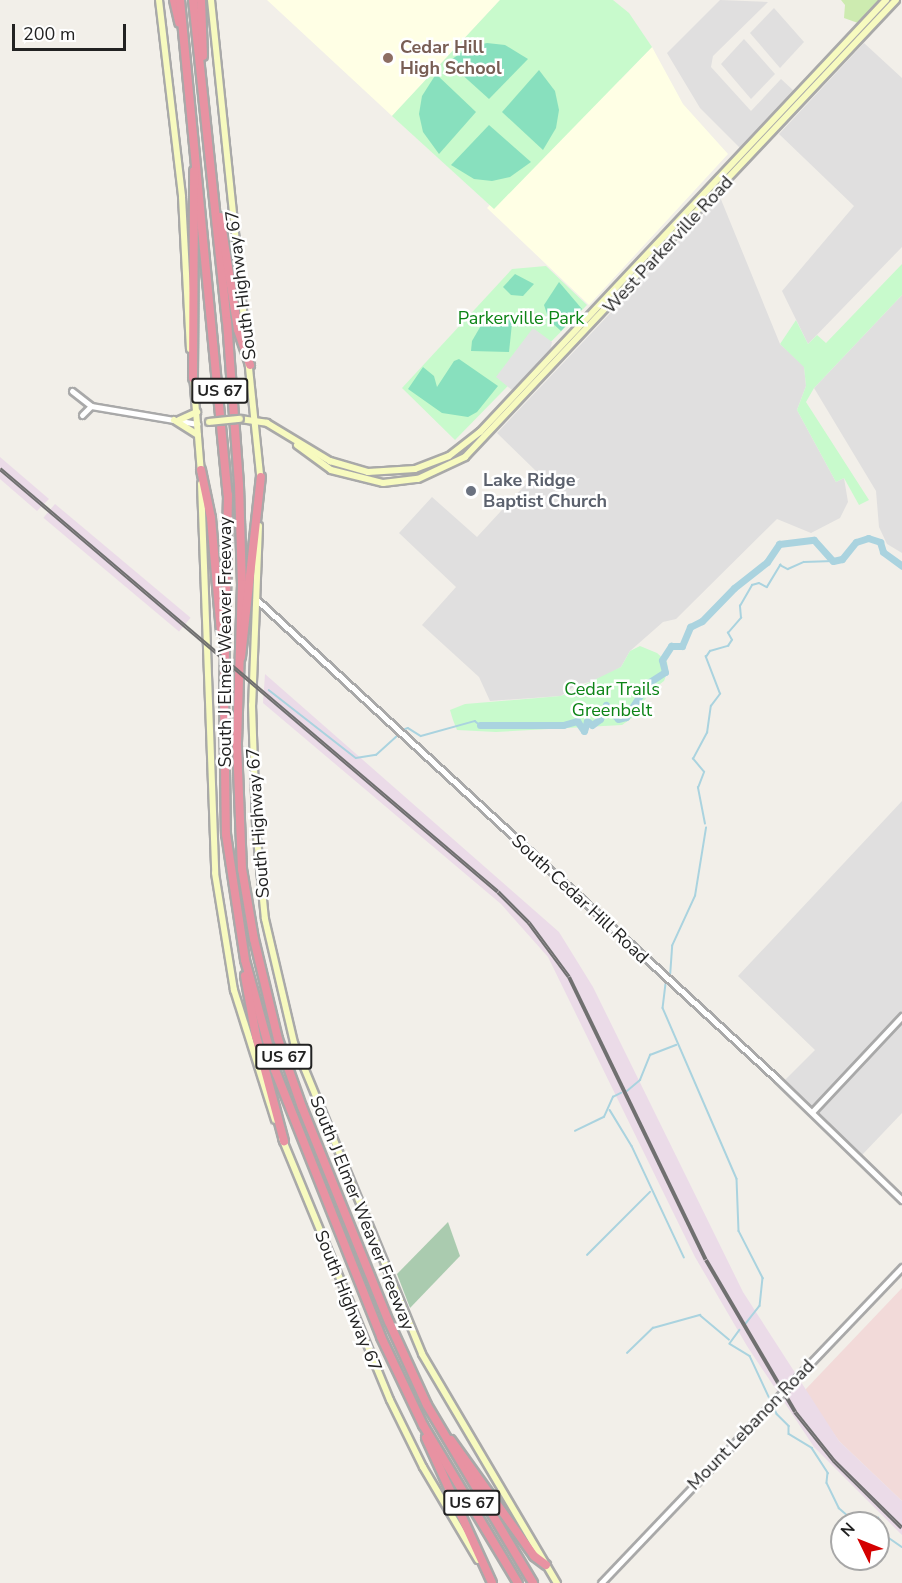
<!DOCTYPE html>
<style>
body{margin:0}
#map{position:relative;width:902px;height:1583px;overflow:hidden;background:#f2efe9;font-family:"Nunito Sans",sans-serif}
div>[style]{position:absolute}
.residential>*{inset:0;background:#e0dfdf}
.commercial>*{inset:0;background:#f2dad9}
.industrial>*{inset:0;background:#ebdbe8;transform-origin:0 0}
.education>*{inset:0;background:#ffffe5}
.grass>*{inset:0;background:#cdebb0}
.cemetery>*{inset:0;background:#aacbaf}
.park>*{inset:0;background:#c8facc}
.pitch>*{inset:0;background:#88e0be}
.parking>*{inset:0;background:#e2e2e2}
.stream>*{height:1.5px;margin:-0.75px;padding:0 0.75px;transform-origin:0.75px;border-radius:0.75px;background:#aad3df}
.river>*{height:7px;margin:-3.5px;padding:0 3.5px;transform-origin:3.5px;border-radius:3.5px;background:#aad3df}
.roads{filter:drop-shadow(2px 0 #a9a9a9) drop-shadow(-2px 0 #a9a9a9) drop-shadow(0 2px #a9a9a9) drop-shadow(0 -2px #a9a9a9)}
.tertiary>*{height:5px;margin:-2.5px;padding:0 2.5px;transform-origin:2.5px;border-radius:2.5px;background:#fff}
.secondary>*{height:6px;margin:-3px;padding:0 3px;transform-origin:3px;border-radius:3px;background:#f7fabf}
.motorway>*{height:8px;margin:-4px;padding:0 4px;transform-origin:4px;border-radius:4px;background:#e892a2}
.rail>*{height:4px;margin-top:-2px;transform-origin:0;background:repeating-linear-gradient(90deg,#fff 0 4.5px,#707070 0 9px);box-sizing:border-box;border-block:2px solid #707070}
.bridges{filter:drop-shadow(2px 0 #a9a9a9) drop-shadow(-2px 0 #a9a9a9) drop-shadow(0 2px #a9a9a9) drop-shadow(0 -2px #a9a9a9)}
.tertiary-bridge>*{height:5px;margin:-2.5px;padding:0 2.5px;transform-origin:2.5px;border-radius:2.5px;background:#fff}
.secondary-bridge>*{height:6px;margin:-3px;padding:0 3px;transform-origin:3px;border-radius:3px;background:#f7fabf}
.dots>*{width:16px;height:16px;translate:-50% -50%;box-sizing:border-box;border:3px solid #fff;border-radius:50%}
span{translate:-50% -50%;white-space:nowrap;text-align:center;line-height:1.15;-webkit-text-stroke:5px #fff;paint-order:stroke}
.shield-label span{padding:2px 4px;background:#fff;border:2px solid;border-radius:4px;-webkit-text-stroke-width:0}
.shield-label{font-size:16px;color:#222;font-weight:700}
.education-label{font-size:18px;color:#785e54;font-weight:700}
.left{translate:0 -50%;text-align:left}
.street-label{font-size:18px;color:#222}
.park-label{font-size:18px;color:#0c8416}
.worship-label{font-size:18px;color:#5b616d;font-weight:700}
.north{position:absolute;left:830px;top:1511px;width:60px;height:60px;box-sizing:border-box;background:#fff;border:2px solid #a7a7a7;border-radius:50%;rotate:313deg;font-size:16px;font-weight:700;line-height:24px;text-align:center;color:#222}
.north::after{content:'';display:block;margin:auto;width:21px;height:27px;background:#d40000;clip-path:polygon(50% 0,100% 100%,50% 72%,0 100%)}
.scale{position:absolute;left:12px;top:24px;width:114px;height:27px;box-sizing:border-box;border:3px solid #222;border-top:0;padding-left:8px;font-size:18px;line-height:21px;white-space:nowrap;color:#222;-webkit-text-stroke:4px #fff;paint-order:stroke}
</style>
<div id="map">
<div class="residential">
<i style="clip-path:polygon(720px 0,768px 2px,713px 56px,711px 67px,751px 111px,781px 79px,794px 91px,740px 148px,700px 108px,667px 53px)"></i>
<i style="clip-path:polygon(774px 8px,804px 42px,780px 68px,750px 33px)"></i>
<i style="clip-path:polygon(744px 39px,775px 74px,751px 99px,721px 64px)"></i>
<i style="clip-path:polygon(864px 43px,902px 78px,902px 247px,808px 344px,782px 291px,854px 206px,779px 134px)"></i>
<i style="clip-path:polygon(720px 197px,780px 344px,804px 366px,806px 386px,797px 410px,836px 482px,844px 478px,848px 502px,840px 518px,811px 533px,777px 519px,676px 619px,663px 622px,630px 651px,621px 667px,598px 680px,576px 685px,561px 696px,490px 701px,479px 677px,422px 625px,456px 587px,399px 533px,432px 497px,477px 537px,537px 472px,497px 433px)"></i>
<i style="clip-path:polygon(902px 295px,902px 553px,887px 544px,879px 527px,876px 491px,814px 388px)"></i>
<i style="clip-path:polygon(902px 801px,902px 1113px,862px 1155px,784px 1081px,815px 1050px,738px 976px)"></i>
</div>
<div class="commercial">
<i style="clip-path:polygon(902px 1288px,902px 1501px,839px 1441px,804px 1391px)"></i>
</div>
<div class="industrial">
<i style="clip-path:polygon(0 457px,49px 499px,37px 511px,0 479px)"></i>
<i style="left:55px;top:504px;width:177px;height:18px;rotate:40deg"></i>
<i style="clip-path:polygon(265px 674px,559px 932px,593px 987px,743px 1292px,839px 1441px,902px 1501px,902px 1535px,814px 1447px,747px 1346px,695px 1257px,548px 957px,501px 904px,263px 703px)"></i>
</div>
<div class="education">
<i style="clip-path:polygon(267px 0,500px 0,392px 116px)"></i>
<i style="clip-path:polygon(652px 47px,683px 104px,728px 154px,589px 305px,487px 208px,615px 75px,620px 80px)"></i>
</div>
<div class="grass">
<i style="clip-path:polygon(841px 0,880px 0,858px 23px,844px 18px,845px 5px)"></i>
</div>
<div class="cemetery">
<i style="clip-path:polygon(448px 1222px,460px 1256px,410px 1308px,397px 1274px)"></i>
</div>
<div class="park">
<i style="clip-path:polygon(500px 0,613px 0,629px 13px,652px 47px,494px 209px,392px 116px)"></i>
<i style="clip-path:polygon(902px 264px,902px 295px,814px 388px,806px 402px,869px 500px,859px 505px,844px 478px,836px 482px,797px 410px,806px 386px,804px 367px,780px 344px,796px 320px,808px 344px,817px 335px,826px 343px)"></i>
<i style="clip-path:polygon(546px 266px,587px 305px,455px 440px,402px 388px,512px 269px)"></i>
<i style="clip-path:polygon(640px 646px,657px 653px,667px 662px,668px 670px,664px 681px,652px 690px,632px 718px,622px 725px,496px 732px,457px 730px,453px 720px,450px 710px,465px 704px,561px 696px,621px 667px,630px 651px)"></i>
</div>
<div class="pitch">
<i style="clip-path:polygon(487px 43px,505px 45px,528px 59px,489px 99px,448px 62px,469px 47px)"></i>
<i style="clip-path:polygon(539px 70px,555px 91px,559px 110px,556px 128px,543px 150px,502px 112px)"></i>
<i style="clip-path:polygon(436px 74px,476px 112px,439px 154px,423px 132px,419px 114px,422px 96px)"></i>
<i style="clip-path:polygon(489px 125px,531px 162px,510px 177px,492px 181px,474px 179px,451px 165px)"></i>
<i style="clip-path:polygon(515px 274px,534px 284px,523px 296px,511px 295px,503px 287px)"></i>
<i style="clip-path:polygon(559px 282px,582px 309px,561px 331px,549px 320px,544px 305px)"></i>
<i style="clip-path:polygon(502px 314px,513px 314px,509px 352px,471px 351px,472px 341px,483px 322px)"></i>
<i style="clip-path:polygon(459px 359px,498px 386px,477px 412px,468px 417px,442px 413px,408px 389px,423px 367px,434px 376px,437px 387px,454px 361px)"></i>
</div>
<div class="parking">
<i style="clip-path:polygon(533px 328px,552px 342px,550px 351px,512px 390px,496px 377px)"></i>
</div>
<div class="stream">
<i style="left:269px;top:690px;width:110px;rotate:38deg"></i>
<i style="left:356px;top:758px;width:20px;rotate:-9deg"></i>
<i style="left:376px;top:755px;width:30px;rotate:-42deg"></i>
<i style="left:403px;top:730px;width:5px;rotate:-22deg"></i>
<i style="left:408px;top:728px;width:15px;rotate:32deg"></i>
<i style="left:421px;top:736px;width:56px;rotate:-15.5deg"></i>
<i style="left:475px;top:721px;width:6px;rotate:39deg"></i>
<i style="left:705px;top:824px;width:37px;rotate:-101deg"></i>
<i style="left:698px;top:788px;width:17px;rotate:-69deg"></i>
<i style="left:704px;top:772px;width:17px;rotate:-130deg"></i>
<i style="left:693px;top:759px;width:30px;rotate:-62deg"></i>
<i style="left:707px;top:733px;width:27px;rotate:-82deg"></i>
<i style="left:711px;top:706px;width:15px;rotate:-53deg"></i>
<i style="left:720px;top:694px;width:40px;rotate:-111deg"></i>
<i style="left:706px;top:657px;width:7px;rotate:-56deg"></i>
<i style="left:710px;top:651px;width:19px;rotate:-16deg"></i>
<i style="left:728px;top:646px;width:7px;rotate:-56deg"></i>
<i style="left:732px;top:640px;width:8px;rotate:-120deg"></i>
<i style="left:728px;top:633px;width:20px;rotate:-49deg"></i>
<i style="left:741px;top:618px;width:12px;rotate:-95deg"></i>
<i style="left:740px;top:606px;width:24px;rotate:-60deg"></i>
<i style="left:752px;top:585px;width:7px;rotate:-16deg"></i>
<i style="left:759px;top:583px;width:9px;rotate:27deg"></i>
<i style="left:767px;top:587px;width:26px;rotate:-59deg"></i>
<i style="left:780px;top:565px;width:9px;rotate:27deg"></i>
<i style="left:788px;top:569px;width:17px;rotate:-24deg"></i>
<i style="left:804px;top:562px;width:29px;rotate:-2deg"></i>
<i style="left:670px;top:977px;width:31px;rotate:-86deg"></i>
<i style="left:672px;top:946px;width:55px;rotate:-65.3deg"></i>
<i style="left:695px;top:896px;width:69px;rotate:-80.8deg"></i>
<i style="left:666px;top:984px;width:24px;rotate:97deg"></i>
<i style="left:663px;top:1008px;width:186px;rotate:66.6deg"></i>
<i style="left:737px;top:1179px;width:52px;rotate:87.8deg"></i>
<i style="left:739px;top:1231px;width:53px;rotate:62.9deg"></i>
<i style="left:763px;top:1278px;width:28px;rotate:96deg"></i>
<i style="left:760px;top:1306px;width:23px;rotate:128deg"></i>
<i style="left:627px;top:1091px;width:17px;rotate:-40deg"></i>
<i style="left:640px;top:1080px;width:27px;rotate:-68deg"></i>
<i style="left:650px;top:1055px;width:28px;rotate:-21deg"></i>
<i style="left:610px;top:1110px;width:42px;rotate:58.6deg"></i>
<i style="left:632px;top:1146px;width:123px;rotate:64.9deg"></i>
<i style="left:575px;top:1131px;width:32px;rotate:-26deg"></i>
<i style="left:604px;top:1117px;width:22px;rotate:-66deg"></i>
<i style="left:613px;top:1097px;width:9px;rotate:-27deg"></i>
<i style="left:587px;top:1255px;width:89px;rotate:-45deg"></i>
<i style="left:740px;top:1330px;width:17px;rotate:126deg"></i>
<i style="left:730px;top:1344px;width:23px;rotate:31deg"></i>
<i style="left:750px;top:1356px;width:64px;rotate:65deg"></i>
<i style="left:777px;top:1414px;width:17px;rotate:45deg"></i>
<i style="left:789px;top:1426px;width:8px;rotate:90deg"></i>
<i style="left:789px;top:1434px;width:27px;rotate:31deg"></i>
<i style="left:812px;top:1448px;width:30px;rotate:57deg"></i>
<i style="left:828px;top:1473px;width:10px;rotate:96deg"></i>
<i style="left:827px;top:1483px;width:28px;rotate:64deg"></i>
<i style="left:839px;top:1508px;width:23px;rotate:41deg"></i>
<i style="left:627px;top:1353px;width:36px;rotate:-44deg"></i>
<i style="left:653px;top:1328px;width:49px;rotate:-15.5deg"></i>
<i style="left:700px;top:1315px;width:38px;rotate:40deg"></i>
<i style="left:872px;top:1523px;width:8px;rotate:-40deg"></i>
<i style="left:878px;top:1518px;width:9px;rotate:54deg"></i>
<i style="left:883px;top:1525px;width:8px;rotate:97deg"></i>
<i style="left:882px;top:1533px;width:24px;rotate:35deg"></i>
</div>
<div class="river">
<i style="left:480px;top:725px;width:83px"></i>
<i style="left:563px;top:725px;width:15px;rotate:-16deg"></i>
<i style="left:577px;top:721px;width:12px;rotate:55deg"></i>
<i style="left:584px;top:731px;width:10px;rotate:-73deg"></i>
<i style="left:587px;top:721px;width:6px;rotate:39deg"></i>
<i style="left:592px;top:725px;width:10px;rotate:-37deg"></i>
<i style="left:600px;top:719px;width:15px;rotate:-67deg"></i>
<i style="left:606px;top:705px;width:18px;rotate:49deg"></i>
<i style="left:618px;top:719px;width:8px;rotate:-14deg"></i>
<i style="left:626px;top:717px;width:40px;rotate:-57.1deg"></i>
<i style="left:648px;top:683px;width:20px;rotate:-33deg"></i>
<i style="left:665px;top:672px;width:12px;rotate:-104deg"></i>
<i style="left:662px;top:660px;width:17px;rotate:-57deg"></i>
<i style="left:671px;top:646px;width:11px"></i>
<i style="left:682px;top:646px;width:21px;rotate:-67deg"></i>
<i style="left:690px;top:627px;width:13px;rotate:-27deg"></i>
<i style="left:702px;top:621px;width:46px;rotate:-45.9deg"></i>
<i style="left:734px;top:588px;width:42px;rotate:-38.2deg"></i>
<i style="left:767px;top:562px;width:22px;rotate:-56deg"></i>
<i style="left:779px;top:544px;width:35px;rotate:-7deg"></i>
<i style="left:814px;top:540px;width:28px;rotate:48deg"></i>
<i style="left:833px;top:561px;width:9px;rotate:-13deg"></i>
<i style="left:842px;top:559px;width:22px;rotate:-51deg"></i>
<i style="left:856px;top:542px;width:13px;rotate:-18deg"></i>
<i style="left:868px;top:538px;width:13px;rotate:18deg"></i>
<i style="left:880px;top:542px;width:10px;rotate:73deg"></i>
<i style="left:883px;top:552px;width:24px;rotate:36deg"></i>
</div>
<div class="roads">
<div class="tertiary">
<i style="left:72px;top:391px;width:24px;rotate:38deg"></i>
<i style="left:91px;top:406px;width:108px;rotate:9.6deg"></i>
<i style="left:82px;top:415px;width:13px;rotate:-45deg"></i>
<i style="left:256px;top:599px;width:708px;rotate:42.65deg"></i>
<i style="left:777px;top:1079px;width:174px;rotate:44.1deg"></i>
<i style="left:812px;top:1112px;width:132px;rotate:-46.8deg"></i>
<i style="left:798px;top:1376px;width:151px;rotate:-46.3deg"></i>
<i style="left:601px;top:1583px;width:233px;rotate:-46.4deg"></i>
</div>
<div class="secondary">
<i style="left:159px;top:0;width:198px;rotate:83.3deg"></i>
<i style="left:182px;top:197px;width:152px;rotate:87deg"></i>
<i style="left:211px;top:0;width:483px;rotate:84.1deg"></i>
<i style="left:193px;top:374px;width:100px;rotate:85.4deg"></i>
<i style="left:240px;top:419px;width:27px;rotate:8deg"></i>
<i style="left:267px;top:423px;width:74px;rotate:31.1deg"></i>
<i style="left:330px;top:461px;width:40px;rotate:16deg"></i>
<i style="left:368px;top:472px;width:47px;rotate:-3.7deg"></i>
<i style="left:415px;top:469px;width:36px;rotate:-21deg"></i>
<i style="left:449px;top:456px;width:39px;rotate:-38deg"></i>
<i style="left:480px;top:432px;width:593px;rotate:-46.78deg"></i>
<i style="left:174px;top:420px;width:28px;rotate:32deg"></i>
<i style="left:179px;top:420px;width:20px;rotate:-24deg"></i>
<i style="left:297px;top:445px;width:42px;rotate:36.3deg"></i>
<i style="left:331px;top:470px;width:54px;rotate:14deg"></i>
<i style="left:383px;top:483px;width:35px;rotate:-7deg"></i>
<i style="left:418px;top:479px;width:52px;rotate:-25.1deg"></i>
<i style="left:465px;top:457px;width:628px;rotate:-46.68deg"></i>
<i style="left:201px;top:484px;width:389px;rotate:87.9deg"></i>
<i style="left:215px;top:873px;width:119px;rotate:80.8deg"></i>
<i style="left:234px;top:990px;width:136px;rotate:72.5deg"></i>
<i style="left:259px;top:526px;width:179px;rotate:92.2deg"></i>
<i style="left:252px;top:705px;width:123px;rotate:88.1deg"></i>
<i style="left:256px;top:828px;width:91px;rotate:84.4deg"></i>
<i style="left:265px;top:919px;width:127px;rotate:76.8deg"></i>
<i style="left:294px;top:1043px;width:336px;rotate:67.6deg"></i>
<i style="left:422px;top:1354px;width:266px;rotate:59.5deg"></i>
<i style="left:282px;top:1138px;width:283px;rotate:67.6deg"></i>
<i style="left:390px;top:1400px;width:75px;rotate:63.8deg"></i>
<i style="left:423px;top:1467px;width:108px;rotate:59.4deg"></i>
</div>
<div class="motorway">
<i style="left:174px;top:0;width:23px;rotate:77deg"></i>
<i style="left:180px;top:0;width:497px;rotate:84.5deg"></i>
<i style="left:228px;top:495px;width:201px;rotate:91.1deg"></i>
<i style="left:224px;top:696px;width:138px;rotate:89.2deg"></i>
<i style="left:226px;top:834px;width:127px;rotate:81.4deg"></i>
<i style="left:245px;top:960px;width:114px;rotate:74.7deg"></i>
<i style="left:275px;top:1070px;width:287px;rotate:68.3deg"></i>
<i style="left:381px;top:1337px;width:98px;rotate:64.5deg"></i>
<i style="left:423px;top:1425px;width:184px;rotate:59deg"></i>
<i style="left:193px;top:0;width:323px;rotate:84deg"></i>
<i style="left:227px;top:321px;width:164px;rotate:85.8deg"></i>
<i style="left:239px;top:485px;width:99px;rotate:88.3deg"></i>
<i style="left:242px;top:584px;width:161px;rotate:91.8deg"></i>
<i style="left:237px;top:745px;width:124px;rotate:87.7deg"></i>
<i style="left:242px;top:869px;width:71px;rotate:80.3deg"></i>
<i style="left:254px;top:939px;width:103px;rotate:76.5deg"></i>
<i style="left:278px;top:1039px;width:72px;rotate:70.6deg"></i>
<i style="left:302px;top:1107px;width:232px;rotate:68deg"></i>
<i style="left:389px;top:1322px;width:91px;rotate:65.4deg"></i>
<i style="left:427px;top:1405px;width:207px;rotate:59.2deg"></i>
<i style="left:201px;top:0;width:56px;rotate:88deg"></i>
<i style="left:220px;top:217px;width:114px;rotate:80.9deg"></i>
<i style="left:238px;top:330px;width:37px;rotate:71deg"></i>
<i style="left:193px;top:378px;width:207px;rotate:-89.7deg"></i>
<i style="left:201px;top:470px;width:49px;rotate:78.2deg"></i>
<i style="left:211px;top:518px;width:114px;rotate:85deg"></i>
<i style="left:241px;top:657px;width:181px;rotate:-83.7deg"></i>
<i style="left:245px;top:976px;width:61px;rotate:79.6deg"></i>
<i style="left:256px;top:1036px;width:109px;rotate:75.1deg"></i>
<i style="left:426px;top:1438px;width:159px;rotate:65.5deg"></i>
<i style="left:451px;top:1440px;width:143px;rotate:54.4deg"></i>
<i style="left:534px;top:1556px;width:15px;rotate:37deg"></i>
</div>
</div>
<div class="rail">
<i style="left:0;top:469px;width:653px;rotate:40.34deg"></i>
<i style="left:498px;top:892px;width:44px;rotate:45deg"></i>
<i style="left:529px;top:923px;width:67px;rotate:53.5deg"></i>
<i style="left:569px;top:977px;width:314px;rotate:64.2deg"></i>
<i style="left:706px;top:1260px;width:176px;rotate:59.6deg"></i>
<i style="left:795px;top:1412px;width:63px;rotate:51.5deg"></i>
<i style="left:834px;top:1461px;width:95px;rotate:44.6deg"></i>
</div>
<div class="bridges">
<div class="tertiary-bridge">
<i style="left:762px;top:1414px;width:52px;rotate:-46.5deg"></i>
</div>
<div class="secondary-bridge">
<i style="left:209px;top:422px;width:31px;rotate:-6deg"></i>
</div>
</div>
<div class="dots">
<i style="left:388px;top:58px;background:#8d6e63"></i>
<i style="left:471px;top:491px;background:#6b7280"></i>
</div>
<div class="shield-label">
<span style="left:220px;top:391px">US 67</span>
<span style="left:284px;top:1057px">US 67</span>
<span style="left:472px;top:1503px">US 67</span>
</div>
<div class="education-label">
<span class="left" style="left:400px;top:58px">Cedar Hill<br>High School</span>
</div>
<div class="street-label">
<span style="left:668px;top:245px;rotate:-47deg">West Parkerville Road</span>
<span style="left:241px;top:285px;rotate:-97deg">South Highway 67</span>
<span style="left:225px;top:642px;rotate:-90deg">South J Elmer Weaver Freeway</span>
<span style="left:258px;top:823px;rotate:-94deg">South Highway 67</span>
<span style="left:580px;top:899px;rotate:43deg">South Cedar Hill Road</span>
<span style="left:362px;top:1213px;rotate:68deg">South J Elmer Weaver Freeway</span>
<span style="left:348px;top:1301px;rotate:68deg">South Highway 67</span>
<span style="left:751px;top:1425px;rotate:-46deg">Mount Lebanon Road</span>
</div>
<div class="park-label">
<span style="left:521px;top:318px">Parkerville Park</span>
<span style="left:612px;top:700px">Cedar Trails<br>Greenbelt</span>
</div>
<div class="worship-label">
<span class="left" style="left:483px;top:491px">Lake Ridge<br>Baptist Church</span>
</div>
<div class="north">N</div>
<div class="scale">200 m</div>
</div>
